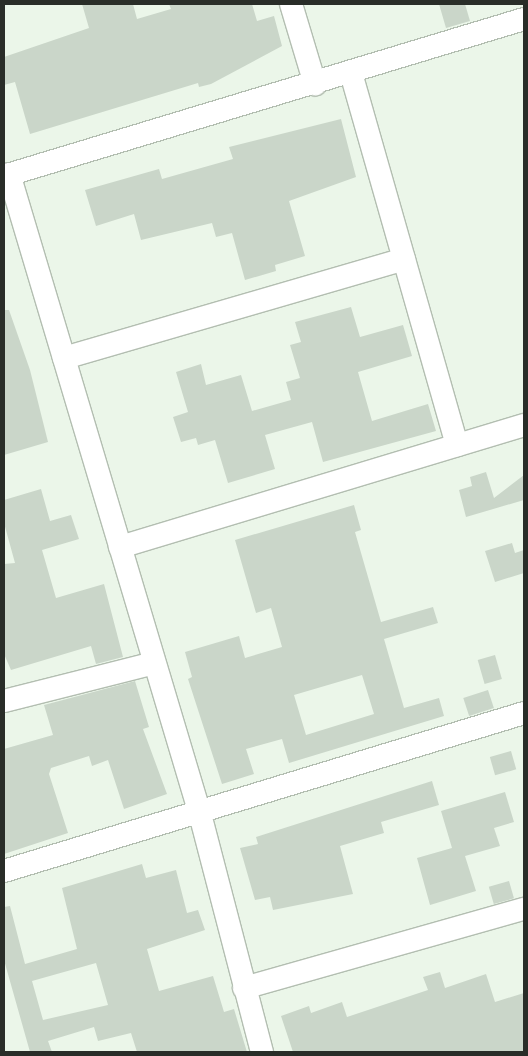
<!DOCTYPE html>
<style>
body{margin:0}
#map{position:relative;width:528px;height:1056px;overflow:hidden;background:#ebf6e9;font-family:Montserrat,sans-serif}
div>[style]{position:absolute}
.building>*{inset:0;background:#cad6c9;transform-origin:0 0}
.roads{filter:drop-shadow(1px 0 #b3beb1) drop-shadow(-1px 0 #b3beb1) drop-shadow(0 1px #b3beb1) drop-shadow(0 -1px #b3beb1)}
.minor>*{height:22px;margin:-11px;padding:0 11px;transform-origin:11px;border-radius:11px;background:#fff}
span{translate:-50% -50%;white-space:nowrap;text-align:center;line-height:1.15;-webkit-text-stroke:4px #fff;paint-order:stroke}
.frame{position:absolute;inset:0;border:5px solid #292d28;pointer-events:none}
</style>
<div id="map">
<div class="building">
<i style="clip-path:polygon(82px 4px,133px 4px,137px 19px,171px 9px,169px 4px,252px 4px,257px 21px,274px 16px,282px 46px,211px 84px,199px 87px,198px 83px,30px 134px,15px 82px,4px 85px,4px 57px,89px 28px)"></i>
<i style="clip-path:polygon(439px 4px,465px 4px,470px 21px,446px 28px)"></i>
<i style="clip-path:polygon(341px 119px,356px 177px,289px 201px,305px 256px,275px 265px,276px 271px,245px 280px,232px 233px,216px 237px,212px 223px,141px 240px,134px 214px,96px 226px,85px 190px,159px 169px,162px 179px,233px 159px,229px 147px)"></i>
<i style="clip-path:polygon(351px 307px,360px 337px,403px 325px,412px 356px,358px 372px,372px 421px,428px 404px,436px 431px,323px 462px,312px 422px,265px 435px,275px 469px,228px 483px,215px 440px,198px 445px,196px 438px,181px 442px,173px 417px,188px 412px,176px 372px,201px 364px,206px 385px,241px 375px,252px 411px,291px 400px,286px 382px,300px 378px,290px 345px,301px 342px,295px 322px)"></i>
<i style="clip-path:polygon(4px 310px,9px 310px,30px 370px,48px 442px,4px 455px)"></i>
<i style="clip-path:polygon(486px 472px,494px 498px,524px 475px,524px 500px,466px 517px,459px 490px,472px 486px,470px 477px)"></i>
<i style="clip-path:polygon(41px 489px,50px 521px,71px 515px,79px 539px,42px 550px,56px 598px,104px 584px,123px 657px,96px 664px,91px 646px,11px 670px,4px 654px,4px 564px,15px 563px,4px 523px,4px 500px)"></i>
<i style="clip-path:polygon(evenodd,354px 505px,361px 530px,355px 532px,381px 622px,433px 607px,438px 623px,384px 639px,404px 708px,439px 698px,444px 716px,289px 763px,282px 739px,246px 749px,254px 774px,222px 784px,188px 679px,192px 677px,185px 652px,239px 636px,245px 658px,282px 647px,271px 608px,256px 613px,235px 540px,354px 505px,362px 675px,374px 714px,306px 735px,294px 695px,362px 675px)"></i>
<i style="clip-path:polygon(512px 543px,515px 553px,524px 550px,524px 573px,495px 582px,485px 551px)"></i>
<i style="left:495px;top:655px;width:25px;height:18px;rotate:74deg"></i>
<i style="clip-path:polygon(135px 681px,149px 727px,143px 729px,167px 794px,124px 809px,108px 760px,92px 766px,89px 756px,51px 768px,49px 774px,68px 833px,4px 854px,4px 749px,53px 735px,44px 705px)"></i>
<i style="left:488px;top:690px;width:19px;height:26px;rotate:72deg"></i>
<i style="left:511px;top:751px;width:19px;height:22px;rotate:74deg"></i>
<i style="clip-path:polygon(432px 781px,439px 805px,381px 822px,384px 833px,340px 846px,353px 894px,273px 910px,270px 897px,255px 900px,240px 848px,258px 844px,256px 837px)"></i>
<i style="clip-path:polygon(505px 792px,514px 822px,494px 828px,500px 846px,465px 856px,476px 891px,430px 905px,417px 858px,452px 848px,441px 811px)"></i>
<i style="clip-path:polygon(evenodd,142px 864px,146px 878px,176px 870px,187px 913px,198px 910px,205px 930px,147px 949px,159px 991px,213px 976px,224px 1012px,234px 1009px,247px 1052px,137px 1052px,131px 1033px,98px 1041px,94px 1027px,48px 1041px,52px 1052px,30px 1052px,4px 960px,4px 907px,10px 906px,25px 964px,77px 949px,62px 888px,142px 864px,96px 963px,108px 1005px,43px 1020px,32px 981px,96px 963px)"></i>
<i style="left:509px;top:881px;width:18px;height:21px;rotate:74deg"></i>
<i style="clip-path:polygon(440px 972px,445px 988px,486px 974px,495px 1002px,524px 993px,524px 1052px,293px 1052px,281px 1016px,309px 1006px,311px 1013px,342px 1002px,347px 1017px,428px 990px,423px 977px)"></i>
</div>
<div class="roads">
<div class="minor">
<i style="left:291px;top:4px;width:84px;rotate:73.3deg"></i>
<i style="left:351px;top:73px;width:387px;rotate:74.1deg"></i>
<i style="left:9px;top:174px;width:668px;rotate:73.38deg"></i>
<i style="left:200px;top:814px;width:246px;rotate:75.4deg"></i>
<i style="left:4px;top:176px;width:543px;rotate:-16.8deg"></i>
<i style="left:64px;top:358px;width:354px;rotate:-16.2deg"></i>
<i style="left:120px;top:547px;width:422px;rotate:-16.8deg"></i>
<i style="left:4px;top:701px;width:155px;rotate:-14.2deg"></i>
<i style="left:4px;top:871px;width:543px;rotate:-16.9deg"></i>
<i style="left:244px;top:988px;width:291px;rotate:-15.8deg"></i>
</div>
</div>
<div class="frame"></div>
</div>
